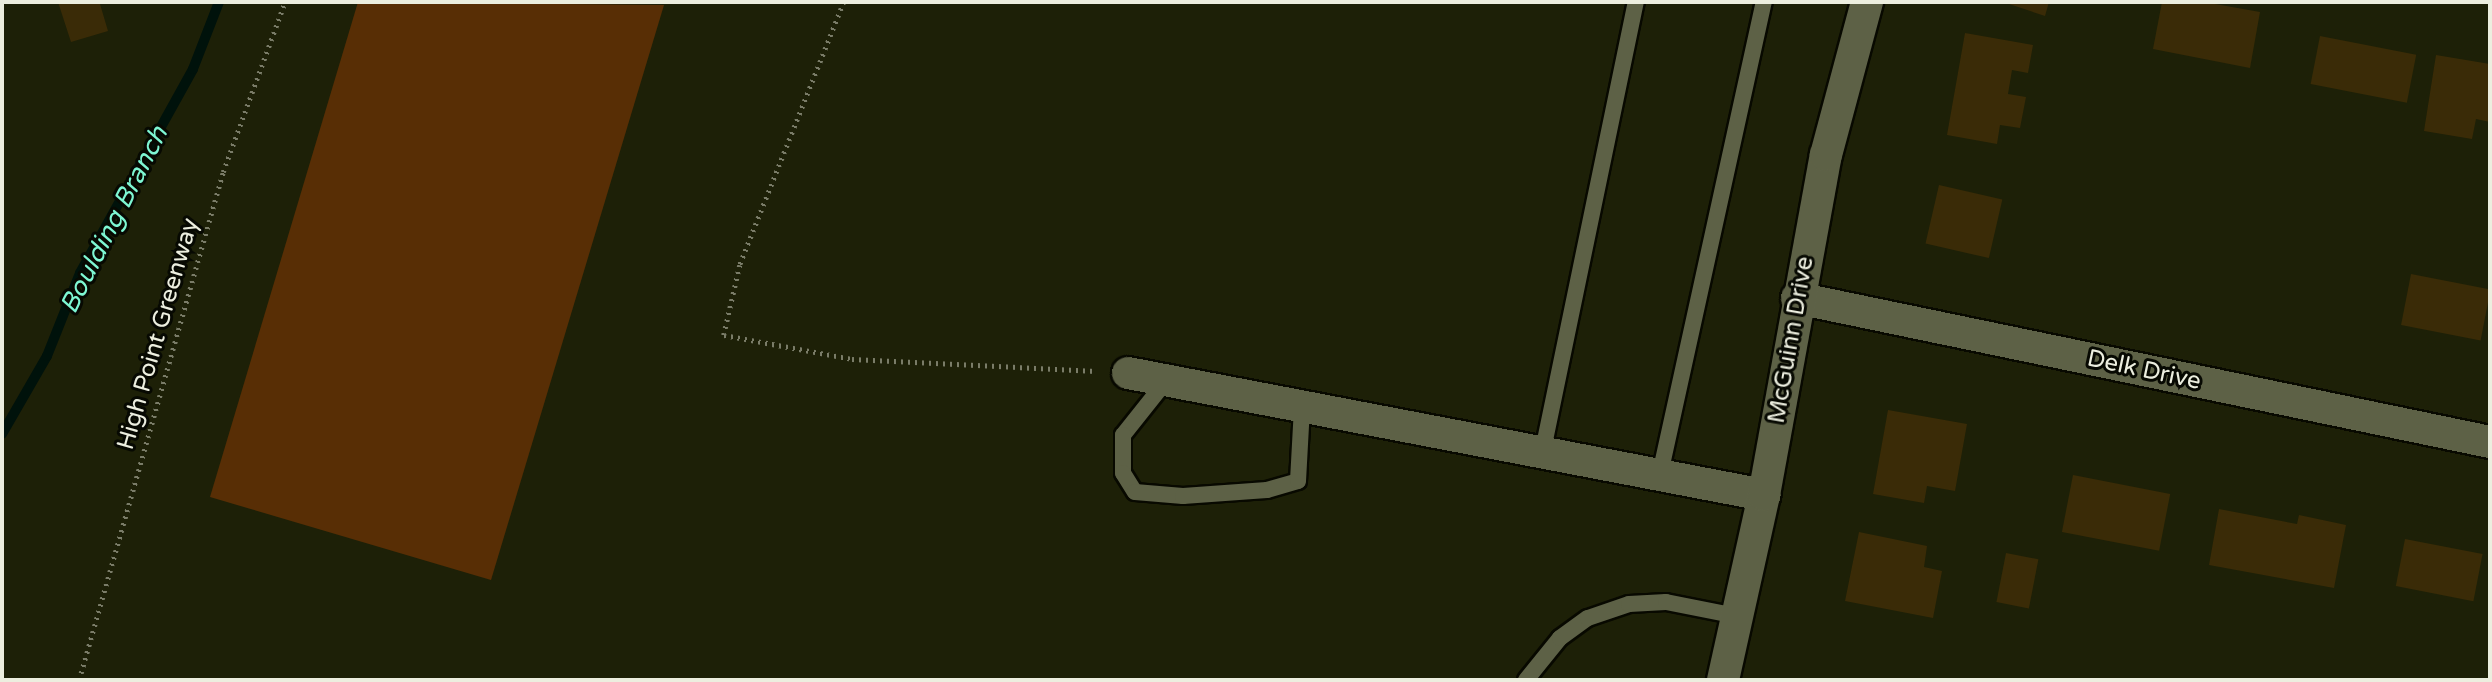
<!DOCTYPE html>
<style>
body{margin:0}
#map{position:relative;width:2492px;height:682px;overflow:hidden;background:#1d2007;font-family:"Varela Round",sans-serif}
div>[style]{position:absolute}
.green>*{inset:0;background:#582e05}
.stream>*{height:10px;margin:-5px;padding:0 5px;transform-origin:5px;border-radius:5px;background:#00120b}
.building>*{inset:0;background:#3a2b07;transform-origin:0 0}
.path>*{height:4.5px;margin-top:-2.25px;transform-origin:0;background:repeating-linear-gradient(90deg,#7a7c68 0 2px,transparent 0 7px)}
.roads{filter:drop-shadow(2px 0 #080900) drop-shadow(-2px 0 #080900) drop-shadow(0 2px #080900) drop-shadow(0 -2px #080900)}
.service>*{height:16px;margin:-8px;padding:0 8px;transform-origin:8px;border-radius:8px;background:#5d6146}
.minor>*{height:32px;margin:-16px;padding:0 16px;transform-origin:16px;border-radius:16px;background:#5d6146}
span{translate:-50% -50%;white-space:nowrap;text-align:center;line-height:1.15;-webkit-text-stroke:6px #070902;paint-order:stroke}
.street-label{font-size:24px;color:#eceedf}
.water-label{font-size:26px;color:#7ef7d3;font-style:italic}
.frame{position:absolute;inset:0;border:4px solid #eceedf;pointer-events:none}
</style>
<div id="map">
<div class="green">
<i style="clip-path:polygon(358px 2px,664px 5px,491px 580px,210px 497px)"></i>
</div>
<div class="stream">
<i style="left:2px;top:434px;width:90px;rotate:-60deg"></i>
<i style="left:47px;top:356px;width:89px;rotate:-68.3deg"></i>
<i style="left:80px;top:273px;width:233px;rotate:-61deg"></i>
<i style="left:193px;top:69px;width:72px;rotate:-68.8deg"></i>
</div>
<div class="building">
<i style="clip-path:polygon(58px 2px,106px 2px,100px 4px,108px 31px,71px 42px)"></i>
<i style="clip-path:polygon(2003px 2px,2049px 2px,2045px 16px)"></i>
<i style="clip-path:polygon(2162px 2px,2204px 2px,2260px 12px,2250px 68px,2153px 49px)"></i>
<i style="clip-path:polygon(1965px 33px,2033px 45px,2028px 73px,2012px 70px,2008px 94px,2026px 97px,2020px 128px,2000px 125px,1997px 144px,1947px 135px)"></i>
<i style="left:2320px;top:36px;width:98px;height:49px;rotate:11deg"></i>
<i style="clip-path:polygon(2436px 55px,2490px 64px,2490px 122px,2476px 119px,2472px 139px,2424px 131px)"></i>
<i style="left:1939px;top:185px;width:65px;height:60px;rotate:13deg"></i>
<i style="left:2411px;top:274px;width:81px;height:52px;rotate:11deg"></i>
<i style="clip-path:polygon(1888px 410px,1967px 424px,1955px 491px,1927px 486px,1924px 503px,1873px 494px)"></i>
<i style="left:2073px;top:475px;width:99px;height:58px;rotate:11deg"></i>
<i style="clip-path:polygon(2219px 509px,2297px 524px,2299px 515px,2346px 525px,2334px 588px,2209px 565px)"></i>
<i style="clip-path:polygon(1859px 532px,1927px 546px,1924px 567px,1942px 571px,1933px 618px,1845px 601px)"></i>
<i style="left:2405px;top:539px;width:79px;height:48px;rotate:11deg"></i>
<i style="left:2006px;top:553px;width:33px;height:50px;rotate:11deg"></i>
</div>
<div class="path">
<i style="left:844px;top:2px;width:283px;rotate:111.6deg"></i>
<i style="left:740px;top:265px;width:72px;rotate:102.9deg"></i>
<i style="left:724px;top:335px;width:130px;rotate:10.6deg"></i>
<i style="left:852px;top:359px;width:244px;rotate:2.8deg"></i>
<i style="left:79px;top:680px;width:528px;rotate:-74.17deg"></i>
<i style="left:223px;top:172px;width:181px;rotate:-70deg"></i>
</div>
<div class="roads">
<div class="service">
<i style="left:1166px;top:381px;width:69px;rotate:128.5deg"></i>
<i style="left:1123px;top:435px;width:38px;rotate:90deg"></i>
<i style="left:1123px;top:473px;width:22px;rotate:58deg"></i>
<i style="left:1135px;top:492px;width:48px;rotate:4.8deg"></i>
<i style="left:1183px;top:496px;width:84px;rotate:-4.1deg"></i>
<i style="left:1267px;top:490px;width:32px;rotate:-16deg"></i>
<i style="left:1298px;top:481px;width:75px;rotate:-86.9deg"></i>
<i style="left:1543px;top:450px;width:458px;rotate:-78.3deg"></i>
<i style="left:1660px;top:474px;width:483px;rotate:-77.6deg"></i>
<i style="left:1526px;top:680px;width:54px;rotate:-51deg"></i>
<i style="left:1560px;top:638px;width:34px;rotate:-36deg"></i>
<i style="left:1588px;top:618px;width:43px;rotate:-18.9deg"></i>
<i style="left:1629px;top:604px;width:37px;rotate:-3deg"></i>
<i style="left:1666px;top:602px;width:72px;rotate:11.2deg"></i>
</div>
<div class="minor">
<i style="left:1797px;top:298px;width:708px;rotate:11.74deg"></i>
<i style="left:1128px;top:373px;width:648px;rotate:10.86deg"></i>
<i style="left:1723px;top:680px;width:189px;rotate:-77.5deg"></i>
<i style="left:1764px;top:495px;width:346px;rotate:-79.7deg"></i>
<i style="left:1826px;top:155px;width:158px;rotate:-75deg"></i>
</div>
</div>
<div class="street-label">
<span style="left:158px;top:334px;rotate:-74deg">High Point Greenway</span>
<span style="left:1791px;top:340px;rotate:-80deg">McGuinn Drive</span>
<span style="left:2144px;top:370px;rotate:12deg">Delk Drive</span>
</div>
<div class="water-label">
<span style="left:114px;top:220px;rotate:-63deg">Boulding Branch</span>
</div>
<div class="frame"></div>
</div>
